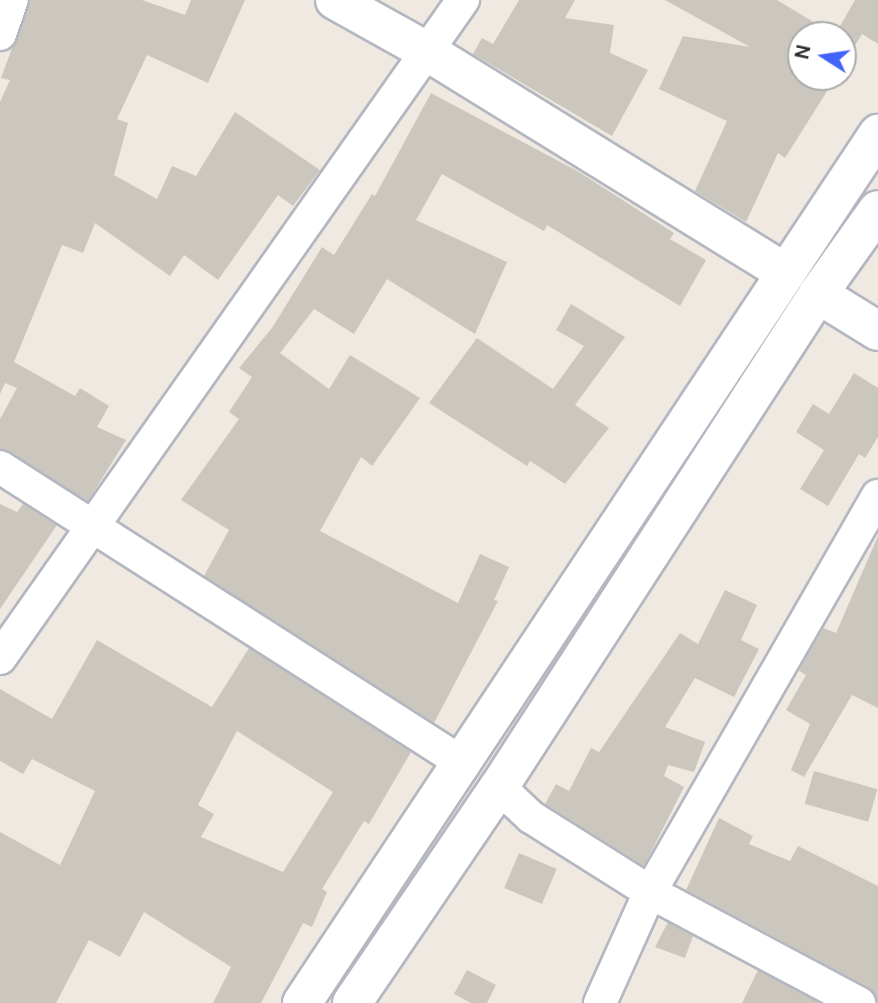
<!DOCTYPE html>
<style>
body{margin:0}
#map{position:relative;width:878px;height:1003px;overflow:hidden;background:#efe9e1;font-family:"DM Sans",sans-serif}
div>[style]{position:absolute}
.building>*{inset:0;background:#cbc7bf;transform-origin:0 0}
.roads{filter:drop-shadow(2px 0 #b4b7c1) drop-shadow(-2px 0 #b4b7c1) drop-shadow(0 2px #b4b7c1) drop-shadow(0 -2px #b4b7c1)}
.street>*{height:32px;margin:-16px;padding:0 16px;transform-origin:16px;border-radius:16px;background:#fff}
.secondary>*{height:38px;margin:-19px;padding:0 19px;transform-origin:19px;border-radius:19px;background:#fff}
span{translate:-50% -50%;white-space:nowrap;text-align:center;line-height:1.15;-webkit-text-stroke:5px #fff;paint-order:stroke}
.north{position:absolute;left:787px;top:21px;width:70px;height:70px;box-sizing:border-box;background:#fff;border:2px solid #ababab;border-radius:50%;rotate:282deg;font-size:19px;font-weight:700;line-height:28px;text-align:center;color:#2e2e2e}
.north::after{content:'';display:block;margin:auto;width:24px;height:32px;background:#4264fb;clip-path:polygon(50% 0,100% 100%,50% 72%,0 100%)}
</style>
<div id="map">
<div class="building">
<i style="clip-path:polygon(30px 0,142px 0,185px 15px,191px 0,245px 0,208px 83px,147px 55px,117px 119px,128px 123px,114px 175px,157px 199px,172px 166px,196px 176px,235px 112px,320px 170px,293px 206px,278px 195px,218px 280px,184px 255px,170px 276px,95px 223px,83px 253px,62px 245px,14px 362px,75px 396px,80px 388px,109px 406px,97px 427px,126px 440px,88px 501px,0 449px,0 419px,17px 388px,5px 383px,0 394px,0 102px,10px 80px,1px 78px)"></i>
<i style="clip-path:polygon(519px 0,575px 0,565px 18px,614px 25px,610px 53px,648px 70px,612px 136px,473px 54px,482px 38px,493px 44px)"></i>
<i style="clip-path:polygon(665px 0,777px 0,835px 35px,801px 35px,801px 77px,836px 77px,785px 158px,778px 153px,746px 222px,695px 191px,727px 121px,659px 89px,683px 36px,750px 47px)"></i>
<i style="clip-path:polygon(855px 0,878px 0,878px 44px,862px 34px,843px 65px,843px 35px,835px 35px)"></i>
<i style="clip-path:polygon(431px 93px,579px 172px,674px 233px,670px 239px,706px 260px,680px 306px,547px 225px,544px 231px,442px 174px,416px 220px,507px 262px,475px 334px,387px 279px,354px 334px,314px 309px,280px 353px,329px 389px,350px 355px,420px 398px,372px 466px,361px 457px,320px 531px,458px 603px,480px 554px,509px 567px,494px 600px,498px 601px,434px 723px,204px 576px,229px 530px,181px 500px,239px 419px,229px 412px,252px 377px,239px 368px,272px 328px,322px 247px,334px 255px,372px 194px,375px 196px)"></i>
<i style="clip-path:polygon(571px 304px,625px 337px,575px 405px,609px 428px,565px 484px,530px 461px,527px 466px,429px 403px,477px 338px,553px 389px,584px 346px,556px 330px)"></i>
<i style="clip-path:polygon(854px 373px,878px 388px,878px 437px,865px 458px,859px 454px,828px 506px,800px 489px,824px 450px,796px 432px,813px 404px,829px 414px)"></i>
<i style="clip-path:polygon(0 504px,17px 512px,23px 504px,57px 525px,0 609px)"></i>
<i style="clip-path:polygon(878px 536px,878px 708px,852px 695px,804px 777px,791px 770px,810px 724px,786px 710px,806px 675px,799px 671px,801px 667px,823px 628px,836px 633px)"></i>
<i style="clip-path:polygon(725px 590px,757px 605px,741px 640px,759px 649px,734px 697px,695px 678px,665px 727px,705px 742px,694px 772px,668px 765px,664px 776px,684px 787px,644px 866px,545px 804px,556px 784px,569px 791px,591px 748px,599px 752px,680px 633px,698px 644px)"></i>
<i style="clip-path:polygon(evenodd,97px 640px,212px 707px,249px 648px,411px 752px,369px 824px,364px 821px,322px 889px,327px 892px,312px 927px,303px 923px,261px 1003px,213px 1003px,231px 967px,144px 912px,120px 957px,89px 940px,56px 1003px,0 1003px,0 832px,60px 865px,95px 791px,32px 759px,23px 774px,0 761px,0 689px,52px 719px,97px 640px,237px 731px,333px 792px,283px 872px,201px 837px,214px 814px,198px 805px,237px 731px)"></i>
<i style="left:814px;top:771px;width:66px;height:34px;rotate:16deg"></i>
<i style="clip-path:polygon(719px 818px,753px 836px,749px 844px,790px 861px,798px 846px,878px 886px,878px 1003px,868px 987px,686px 890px)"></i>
<i style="left:519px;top:853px;width:41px;height:38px;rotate:23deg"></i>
<i style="clip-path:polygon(668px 922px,693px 936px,685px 958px,655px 947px)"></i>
<i style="clip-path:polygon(467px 970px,496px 985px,487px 1003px,471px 1003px,454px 994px)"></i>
<i style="clip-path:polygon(758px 970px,820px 1003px,742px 1003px)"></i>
</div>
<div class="roads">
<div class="street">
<i style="left:0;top:34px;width:36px;rotate:-71deg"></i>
<i style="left:0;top:467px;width:551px;rotate:32.62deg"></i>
<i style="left:0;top:658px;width:805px;rotate:-54.87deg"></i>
<i style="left:499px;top:787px;width:44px;rotate:43.2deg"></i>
<i style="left:531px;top:817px;width:141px;rotate:32.2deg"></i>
<i style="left:650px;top:892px;width:237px;rotate:28deg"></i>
<i style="left:600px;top:1003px;width:122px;rotate:-65.8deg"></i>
<i style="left:650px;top:892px;width:457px;rotate:-60.1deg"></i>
</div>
<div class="secondary">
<i style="left:335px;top:0;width:107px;rotate:29.2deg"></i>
<i style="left:428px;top:52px;width:417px;rotate:31.7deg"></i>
<i style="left:818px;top:294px;width:70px;rotate:31.7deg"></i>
<i style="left:302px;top:1003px;width:1043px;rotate:-56.46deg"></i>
<i style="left:352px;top:1003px;width:261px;rotate:-55.8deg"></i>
<i style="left:499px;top:787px;width:587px;rotate:-57.09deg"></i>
<i style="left:818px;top:294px;width:103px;rotate:-54.5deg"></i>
</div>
</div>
<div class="north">N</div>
</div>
